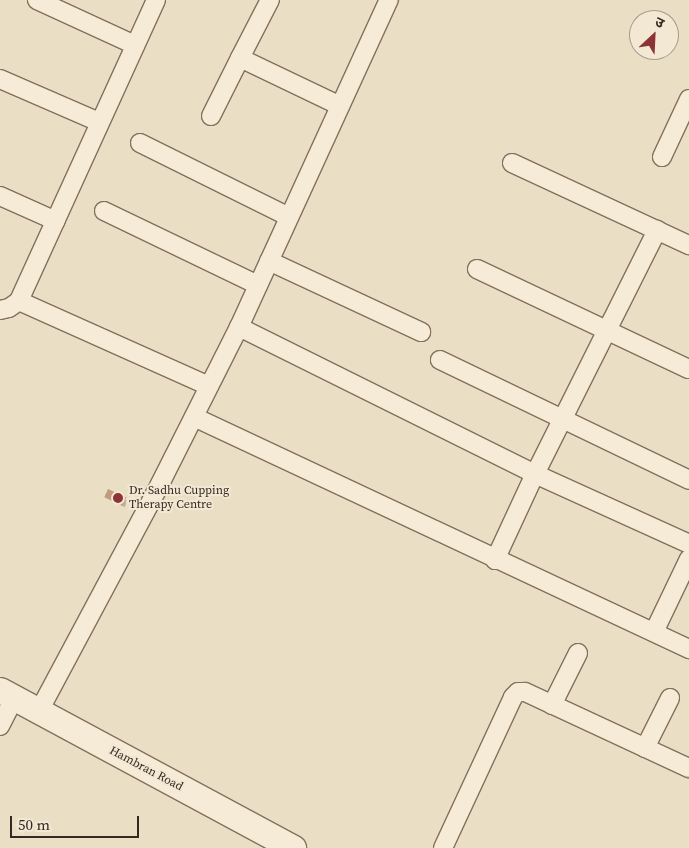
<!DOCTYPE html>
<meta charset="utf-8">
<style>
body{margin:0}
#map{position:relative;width:689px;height:848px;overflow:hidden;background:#eadec5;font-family:"Source Serif 4","Noto Sans Devanagari",serif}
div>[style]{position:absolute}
.shadow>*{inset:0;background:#0003;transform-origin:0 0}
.building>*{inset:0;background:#c49a7e;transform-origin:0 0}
.roads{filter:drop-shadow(1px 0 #83705d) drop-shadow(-1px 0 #83705d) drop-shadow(0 1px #83705d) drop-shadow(0 -1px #83705d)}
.street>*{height:18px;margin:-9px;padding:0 9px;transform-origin:9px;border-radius:9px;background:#f5ebd7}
.secondary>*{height:25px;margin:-12.5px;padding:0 12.5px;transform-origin:12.5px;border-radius:12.5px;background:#f5ebd7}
.dots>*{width:14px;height:14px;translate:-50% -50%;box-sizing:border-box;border:2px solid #f2e8d4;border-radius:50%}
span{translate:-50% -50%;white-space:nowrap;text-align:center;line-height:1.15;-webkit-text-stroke:4px #f2e8d4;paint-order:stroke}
.poi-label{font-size:12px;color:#34291f}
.left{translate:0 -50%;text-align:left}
.street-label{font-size:12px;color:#34291f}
.north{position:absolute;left:629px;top:10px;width:50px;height:50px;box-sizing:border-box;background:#f2e8d4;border:1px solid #a69c8c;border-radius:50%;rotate:25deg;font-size:14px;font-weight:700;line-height:20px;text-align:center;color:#34291f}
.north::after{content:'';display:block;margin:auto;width:18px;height:22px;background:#8c3336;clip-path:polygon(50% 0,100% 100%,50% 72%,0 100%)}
.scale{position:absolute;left:10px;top:816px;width:129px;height:22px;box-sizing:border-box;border:2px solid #34291f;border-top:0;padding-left:6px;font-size:15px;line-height:18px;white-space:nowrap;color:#34291f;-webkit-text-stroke:4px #f2e8d4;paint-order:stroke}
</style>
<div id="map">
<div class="shadow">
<i style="left:108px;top:491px;width:22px;height:7px;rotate:27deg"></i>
</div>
<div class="building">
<i style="left:108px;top:489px;width:20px;height:9px;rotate:24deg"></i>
</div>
<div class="roads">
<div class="street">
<i style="left:37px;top:0;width:108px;rotate:24.7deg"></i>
<i style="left:156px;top:0;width:331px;rotate:114.5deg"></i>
<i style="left:19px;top:301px;width:208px;rotate:24.1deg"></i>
<i style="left:240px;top:58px;width:65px;rotate:-62.7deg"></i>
<i style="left:0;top:79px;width:108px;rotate:23.5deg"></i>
<i style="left:211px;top:116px;width:65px;rotate:-63.4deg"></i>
<i style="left:240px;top:58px;width:111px;rotate:25.6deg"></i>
<i style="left:140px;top:143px;width:166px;rotate:26.4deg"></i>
<i style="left:662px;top:157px;width:64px;rotate:-65deg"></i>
<i style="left:512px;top:163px;width:195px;rotate:24.9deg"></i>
<i style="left:0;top:196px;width:61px;rotate:24.1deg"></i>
<i style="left:104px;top:211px;width:171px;rotate:25.7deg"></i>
<i style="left:269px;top:261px;width:168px;rotate:25deg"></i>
<i style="left:477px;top:269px;width:234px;rotate:25.3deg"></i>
<i style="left:0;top:310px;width:9px;rotate:-13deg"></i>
<i style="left:9px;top:308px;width:12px;rotate:-35deg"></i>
<i style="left:239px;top:327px;width:330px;rotate:26.4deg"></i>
<i style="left:535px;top:474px;width:169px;rotate:24.4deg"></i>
<i style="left:440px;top:360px;width:276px;rotate:25.7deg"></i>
<i style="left:194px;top:417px;width:547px;rotate:25.11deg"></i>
<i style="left:495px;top:560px;width:95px;rotate:-65.1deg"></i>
<i style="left:535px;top:474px;width:273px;rotate:-63.4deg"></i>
<i style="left:654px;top:632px;width:81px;rotate:-64.4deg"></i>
<i style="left:552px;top:705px;width:58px;rotate:-63.4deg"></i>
<i style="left:39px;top:711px;width:257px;rotate:-61.9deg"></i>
<i style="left:160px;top:484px;width:176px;rotate:-63.3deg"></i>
<i style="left:239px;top:327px;width:360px;rotate:-65.4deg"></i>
<i style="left:0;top:726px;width:31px;rotate:-63deg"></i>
<i style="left:645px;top:748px;width:56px;rotate:-63.4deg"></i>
<i style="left:443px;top:848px;width:166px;rotate:-65.1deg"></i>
<i style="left:513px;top:697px;width:7px;rotate:-45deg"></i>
<i style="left:518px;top:692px;width:7px"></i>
<i style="left:525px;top:692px;width:181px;rotate:24.9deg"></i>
</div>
<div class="secondary">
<i style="left:0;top:690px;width:333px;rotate:28.3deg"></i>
</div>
</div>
<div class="dots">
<i style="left:118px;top:498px;background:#8c3336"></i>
</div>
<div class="poi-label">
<span class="left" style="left:129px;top:498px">Dr. Sadhu Cupping<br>Therapy Centre</span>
</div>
<div class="street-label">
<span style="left:146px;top:769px;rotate:28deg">Hambran Road</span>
</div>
<div class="north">उ</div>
<div class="scale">50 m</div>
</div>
